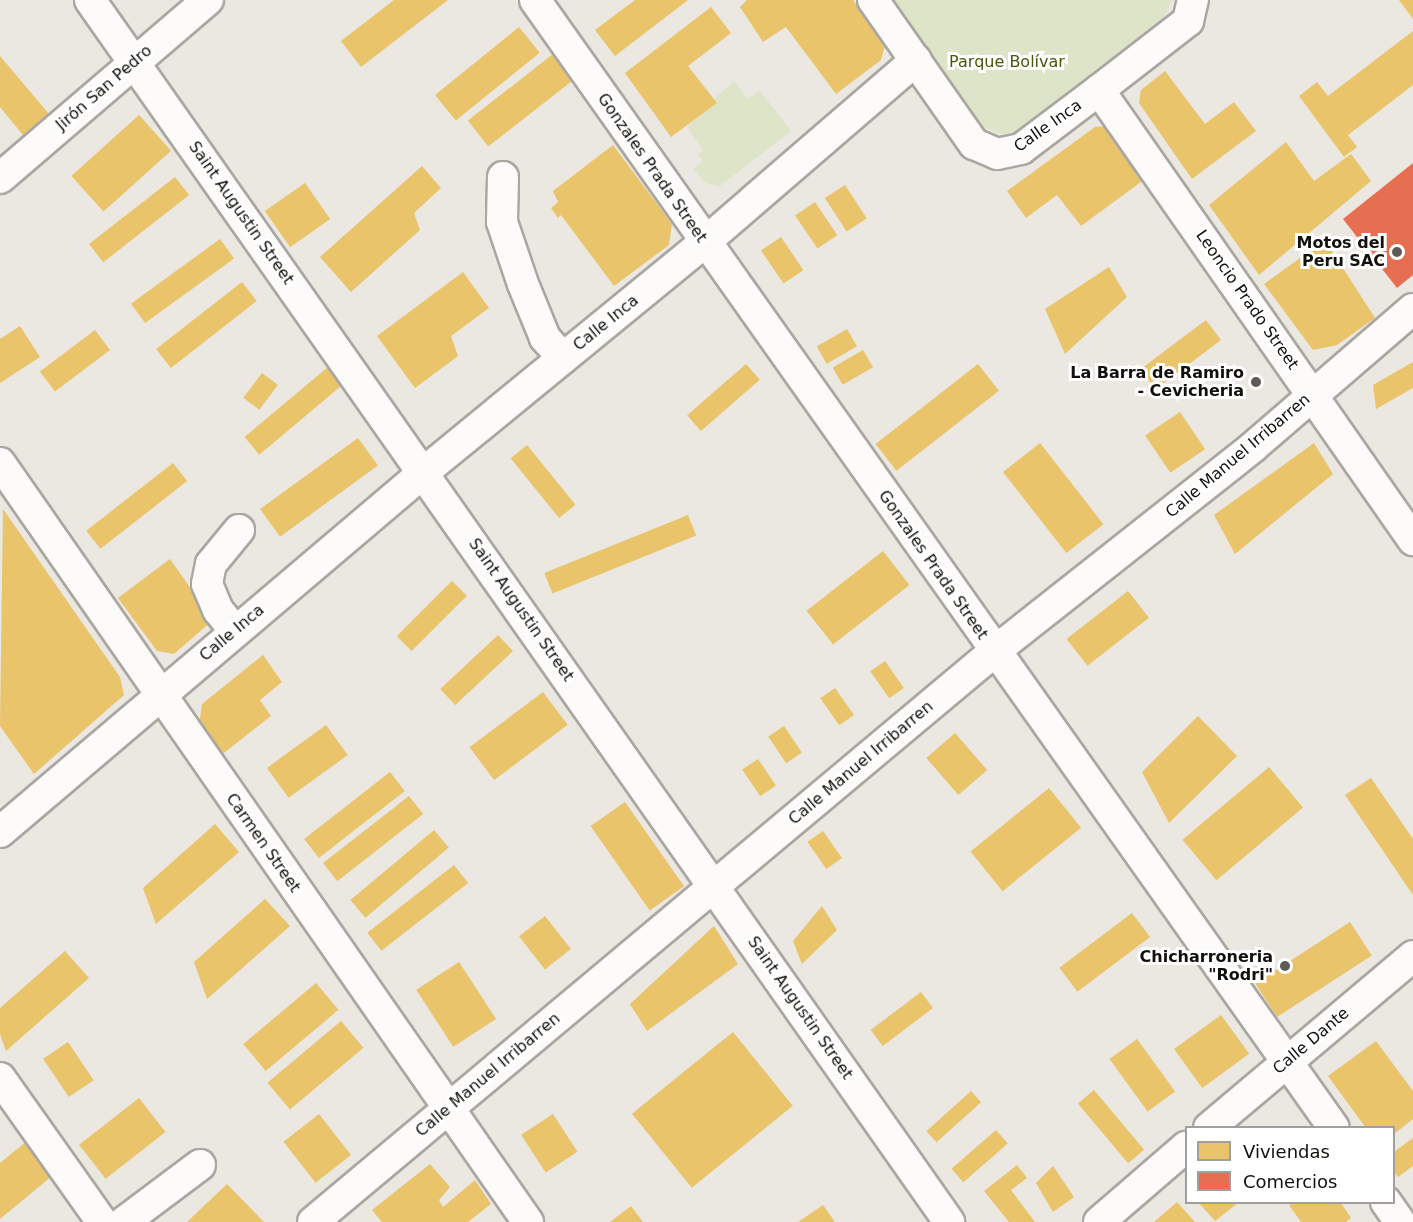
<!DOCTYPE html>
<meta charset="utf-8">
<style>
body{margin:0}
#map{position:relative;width:1413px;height:1222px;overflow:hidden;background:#ebe7e1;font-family:"DejaVu Sans",sans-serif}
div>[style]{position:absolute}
.green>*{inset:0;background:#dee4c8}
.homes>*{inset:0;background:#e9c46a;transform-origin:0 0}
.shops>*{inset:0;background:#e76f51}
.roads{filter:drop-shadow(2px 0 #aaa7a2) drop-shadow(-2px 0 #aaa7a2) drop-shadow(0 2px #aaa7a2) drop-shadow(0 -2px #aaa7a2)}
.minor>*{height:30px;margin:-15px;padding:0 15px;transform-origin:15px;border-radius:15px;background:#fcfbfa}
.dots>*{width:16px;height:16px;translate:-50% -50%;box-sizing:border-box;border:3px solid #fff;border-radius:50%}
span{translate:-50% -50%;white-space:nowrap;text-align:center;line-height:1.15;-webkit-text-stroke:6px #fff;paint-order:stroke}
.park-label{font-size:16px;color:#49560c}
.street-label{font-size:16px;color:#12100c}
.poi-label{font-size:16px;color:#12100c;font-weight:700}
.right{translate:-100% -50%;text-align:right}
.legend{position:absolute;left:1185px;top:1126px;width:210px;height:78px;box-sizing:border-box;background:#fff;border:2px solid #a09f9e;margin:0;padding:8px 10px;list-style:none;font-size:18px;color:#12100c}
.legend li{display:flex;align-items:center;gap:12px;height:30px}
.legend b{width:30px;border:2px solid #a09f9e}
</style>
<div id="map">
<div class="green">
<i style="clip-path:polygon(889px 0,1172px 0,1163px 18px,1017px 132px,1004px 135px,978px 126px)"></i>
<i style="clip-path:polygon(734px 81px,748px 99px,759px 90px,791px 131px,720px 186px,705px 183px,694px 169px,703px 161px,698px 154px,703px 151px,687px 126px,717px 103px,714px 99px)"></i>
</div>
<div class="homes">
<i style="clip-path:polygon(394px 0,448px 0,361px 67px,341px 41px)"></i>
<i style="clip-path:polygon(635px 0,688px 0,615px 56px,595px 30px)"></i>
<i style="clip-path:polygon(747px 0,853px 0,885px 45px,881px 60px,836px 94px,786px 27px,763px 42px,740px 7px)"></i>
<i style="clip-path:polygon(1399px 0,1413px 0,1413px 19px)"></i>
<i style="clip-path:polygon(711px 7px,731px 33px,688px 66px,717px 103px,671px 137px,625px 73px)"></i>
<i style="left:519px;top:27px;width:33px;height:108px;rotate:51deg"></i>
<i style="clip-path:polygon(1413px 31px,1413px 85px,1348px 135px,1357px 147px,1344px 157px,1299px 96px,1317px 82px,1328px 96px)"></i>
<i style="left:553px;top:54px;width:33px;height:108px;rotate:52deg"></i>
<i style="clip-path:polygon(0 56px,49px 114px,23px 135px,0 107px)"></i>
<i style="clip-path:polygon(1165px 71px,1205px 124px,1234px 102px,1256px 131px,1192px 179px,1139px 103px,1141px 90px)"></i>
<i style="left:139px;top:115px;width:48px;height:91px;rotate:48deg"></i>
<i style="clip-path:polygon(1107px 126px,1145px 179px,1081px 226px,1057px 195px,1026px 218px,1007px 191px,1095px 127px)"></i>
<i style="clip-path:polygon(1286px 142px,1314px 181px,1351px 154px,1371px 181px,1259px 275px,1209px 205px)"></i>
<i style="clip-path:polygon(613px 145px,672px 224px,669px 245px,614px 286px,561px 215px,558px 218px,551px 208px,558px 202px,553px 191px)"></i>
<i style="clip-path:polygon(422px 166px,441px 188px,414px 213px,420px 230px,351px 292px,320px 257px)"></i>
<i style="left:175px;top:177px;width:23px;height:109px;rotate:52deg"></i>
<i style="left:305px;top:183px;width:44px;height:49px;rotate:55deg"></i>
<i style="left:845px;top:185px;width:40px;height:24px;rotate:57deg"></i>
<i style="left:815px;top:202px;width:40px;height:24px;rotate:56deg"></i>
<i style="left:781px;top:237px;width:40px;height:24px;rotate:56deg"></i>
<i style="left:220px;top:239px;width:24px;height:110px;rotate:54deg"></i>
<i style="clip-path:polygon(1325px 240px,1375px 318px,1337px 345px,1313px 350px,1264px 284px)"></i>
<i style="clip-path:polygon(1109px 267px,1127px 297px,1065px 354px,1045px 309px)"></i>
<i style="clip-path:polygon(463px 272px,489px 308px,451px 336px,458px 356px,415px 388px,377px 336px)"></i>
<i style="left:242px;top:282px;width:24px;height:109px;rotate:52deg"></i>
<i style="left:1206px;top:320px;width:25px;height:82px;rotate:53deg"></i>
<i style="clip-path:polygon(20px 326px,40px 357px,0 383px,0 339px)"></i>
<i style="left:847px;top:329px;width:20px;height:35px;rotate:60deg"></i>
<i style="left:95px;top:330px;width:25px;height:69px;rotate:53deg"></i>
<i style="left:863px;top:350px;width:20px;height:35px;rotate:60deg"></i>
<i style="clip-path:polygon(1413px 362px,1413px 388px,1376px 409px,1373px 385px)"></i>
<i style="left:746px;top:364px;width:21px;height:78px;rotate:49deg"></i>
<i style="left:978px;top:364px;width:34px;height:130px;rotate:52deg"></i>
<i style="left:328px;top:367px;width:23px;height:109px;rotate:50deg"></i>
<i style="left:262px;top:373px;width:20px;height:31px;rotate:37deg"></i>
<i style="left:1180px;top:412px;width:45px;height:42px;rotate:56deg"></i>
<i style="left:358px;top:438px;width:34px;height:121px;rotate:54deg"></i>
<i style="left:1040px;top:443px;width:103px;height:47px;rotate:52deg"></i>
<i style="clip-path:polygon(1314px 443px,1333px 474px,1235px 554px,1214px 515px)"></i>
<i style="left:527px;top:445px;width:77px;height:21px;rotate:51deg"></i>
<i style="left:173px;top:463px;width:23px;height:110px;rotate:52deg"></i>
<i style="clip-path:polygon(3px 509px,120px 677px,124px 695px,34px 774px,0 726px)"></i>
<i style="left:688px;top:515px;width:22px;height:155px;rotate:68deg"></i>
<i style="left:883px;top:551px;width:43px;height:97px;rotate:52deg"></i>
<i style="clip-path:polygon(170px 559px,213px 620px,174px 654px,157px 651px,118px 598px)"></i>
<i style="left:452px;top:581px;width:21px;height:78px;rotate:45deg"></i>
<i style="left:1128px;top:591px;width:34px;height:78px;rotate:52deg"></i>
<i style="left:498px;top:635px;width:22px;height:79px;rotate:47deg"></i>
<i style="clip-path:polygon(263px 655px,282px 682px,260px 700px,271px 716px,220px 756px,199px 725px,202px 704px)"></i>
<i style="left:885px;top:661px;width:33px;height:18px;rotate:55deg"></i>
<i style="left:835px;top:688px;width:33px;height:18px;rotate:55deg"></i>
<i style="left:543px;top:692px;width:41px;height:92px;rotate:53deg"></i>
<i style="clip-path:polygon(1198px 716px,1237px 756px,1169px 823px,1142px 772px)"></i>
<i style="left:326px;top:725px;width:37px;height:73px;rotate:54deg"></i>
<i style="left:784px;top:726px;width:32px;height:19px;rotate:56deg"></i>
<i style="left:955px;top:733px;width:49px;height:38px;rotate:49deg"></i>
<i style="left:758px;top:759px;width:32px;height:19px;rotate:56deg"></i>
<i style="left:1269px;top:767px;width:53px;height:113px;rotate:50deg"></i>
<i style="left:390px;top:772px;width:24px;height:109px;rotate:52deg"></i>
<i style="clip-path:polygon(1371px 778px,1413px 839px,1413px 895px,1345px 795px)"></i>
<i style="left:1049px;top:788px;width:51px;height:101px;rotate:51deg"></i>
<i style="left:409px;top:796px;width:23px;height:109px;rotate:52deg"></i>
<i style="left:625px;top:802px;width:103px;height:42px;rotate:55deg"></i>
<i style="clip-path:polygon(215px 824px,239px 852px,156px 924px,143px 888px)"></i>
<i style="left:434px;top:830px;width:23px;height:109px;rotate:50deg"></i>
<i style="left:823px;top:831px;width:33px;height:19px;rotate:55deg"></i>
<i style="left:454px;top:865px;width:23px;height:110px;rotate:52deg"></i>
<i style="clip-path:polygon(265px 899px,290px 926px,207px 999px,194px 962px)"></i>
<i style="clip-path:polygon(822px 906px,837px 930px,802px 964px,793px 941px)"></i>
<i style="left:1132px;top:913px;width:30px;height:91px;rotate:53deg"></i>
<i style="left:545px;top:916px;width:42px;height:33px;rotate:52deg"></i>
<i style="left:1350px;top:922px;width:40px;height:113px;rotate:57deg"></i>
<i style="clip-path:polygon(714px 926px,738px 964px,647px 1031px,630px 1004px)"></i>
<i style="clip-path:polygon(65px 951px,89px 978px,6px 1051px,0 1034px,0 1008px)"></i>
<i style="left:459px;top:962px;width:68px;height:51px;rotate:57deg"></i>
<i style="left:316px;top:983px;width:35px;height:95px;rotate:50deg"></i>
<i style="left:921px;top:992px;width:20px;height:63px;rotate:53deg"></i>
<i style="left:1221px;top:1015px;width:48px;height:58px;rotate:54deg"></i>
<i style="left:341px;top:1021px;width:35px;height:96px;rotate:50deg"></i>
<i style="left:733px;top:1032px;width:95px;height:130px;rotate:51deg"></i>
<i style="left:1137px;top:1039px;width:65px;height:34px;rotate:54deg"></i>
<i style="clip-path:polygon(1376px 1041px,1413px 1091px,1413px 1119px,1394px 1134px,1394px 1128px,1366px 1128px,1328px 1076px)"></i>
<i style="left:68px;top:1042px;width:46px;height:30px;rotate:56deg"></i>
<i style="left:1094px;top:1090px;width:78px;height:21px;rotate:50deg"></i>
<i style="left:971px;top:1091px;width:15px;height:60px;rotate:48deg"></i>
<i style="left:139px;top:1098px;width:43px;height:76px;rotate:52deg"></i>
<i style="left:319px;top:1114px;width:52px;height:45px;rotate:52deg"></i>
<i style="left:553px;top:1114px;width:45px;height:38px;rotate:57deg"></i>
<i style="left:996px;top:1130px;width:18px;height:59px;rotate:49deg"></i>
<i style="clip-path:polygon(1413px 1138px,1413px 1166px,1398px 1177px,1394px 1172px,1394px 1152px)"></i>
<i style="clip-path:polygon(27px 1141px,52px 1176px,0 1219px,0 1163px)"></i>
<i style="clip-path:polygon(430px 1164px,450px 1187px,439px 1200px,443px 1207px,475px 1180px,491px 1204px,468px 1222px,382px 1222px,372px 1210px)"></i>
<i style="clip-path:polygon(1017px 1165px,1027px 1178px,1011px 1190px,1035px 1222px,1009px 1222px,984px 1191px)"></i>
<i style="clip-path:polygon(1053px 1166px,1074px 1197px,1053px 1212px,1036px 1183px)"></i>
<i style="clip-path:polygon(227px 1184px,264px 1222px,187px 1222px)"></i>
<i style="clip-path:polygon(1177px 1202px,1195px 1222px,1154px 1222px)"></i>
<i style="clip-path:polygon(1199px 1203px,1238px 1203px,1215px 1221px)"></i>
<i style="clip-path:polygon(1294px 1203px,1341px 1203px,1351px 1218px,1346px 1222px,1301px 1222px,1289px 1205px)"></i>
<i style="clip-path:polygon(823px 1205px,835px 1222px,798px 1222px)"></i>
<i style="clip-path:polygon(631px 1206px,643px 1222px,610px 1222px)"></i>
</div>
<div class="shops">
<i style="clip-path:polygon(1413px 163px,1413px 275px,1397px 288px,1343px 219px)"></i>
</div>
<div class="roads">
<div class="minor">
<i style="left:90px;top:0;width:1494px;rotate:54.89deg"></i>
<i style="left:535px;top:0;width:1382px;rotate:54.69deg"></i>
<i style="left:873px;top:0;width:176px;rotate:55deg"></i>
<i style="left:974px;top:144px;width:25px;rotate:23deg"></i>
<i style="left:997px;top:154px;width:25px;rotate:-12deg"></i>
<i style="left:1021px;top:149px;width:98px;rotate:-37.1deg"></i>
<i style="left:1099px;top:90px;width:113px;rotate:-37.8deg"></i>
<i style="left:1188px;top:21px;width:22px;rotate:-77deg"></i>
<i style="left:1099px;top:90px;width:549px;rotate:55.09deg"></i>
<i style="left:503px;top:177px;width:45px;rotate:91.3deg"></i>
<i style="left:502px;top:222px;width:65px;rotate:71.3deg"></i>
<i style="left:523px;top:284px;width:58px;rotate:67.8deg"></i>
<i style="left:545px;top:338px;width:27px;rotate:48deg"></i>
<i style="left:0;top:178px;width:274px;rotate:-40.6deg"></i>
<i style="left:0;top:463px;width:925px;rotate:55.18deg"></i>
<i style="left:235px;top:631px;width:27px;rotate:-129deg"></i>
<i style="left:218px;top:610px;width:28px;rotate:-113deg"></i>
<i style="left:207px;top:584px;width:20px;rotate:-79deg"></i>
<i style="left:211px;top:564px;width:44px;rotate:-50.5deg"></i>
<i style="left:0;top:832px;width:556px;rotate:-40.33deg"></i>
<i style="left:424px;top:472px;width:362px;rotate:-39.3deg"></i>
<i style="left:704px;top:243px;width:280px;rotate:-40.8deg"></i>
<i style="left:0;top:1078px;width:176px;rotate:54.7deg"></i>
<i style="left:1209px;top:1128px;width:267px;rotate:-40.1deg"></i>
<i style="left:1386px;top:1202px;width:24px;rotate:55deg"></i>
<i style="left:124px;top:1222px;width:95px;rotate:-36.9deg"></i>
<i style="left:313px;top:1222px;width:889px;rotate:-39.94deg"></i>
<i style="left:995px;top:651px;width:329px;rotate:-38.3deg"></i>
<i style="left:1253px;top:447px;width:211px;rotate:-40.8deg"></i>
<i style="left:1099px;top:1222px;width:115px;rotate:-40.8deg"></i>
</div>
</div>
<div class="dots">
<i style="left:1397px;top:252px;background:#5e5b57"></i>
<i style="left:1256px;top:382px;background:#5e5b57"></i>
<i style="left:1285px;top:966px;background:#5e5b57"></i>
</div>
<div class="park-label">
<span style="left:1007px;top:62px">Parque Bolívar</span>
</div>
<div class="street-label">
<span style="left:104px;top:88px;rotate:-41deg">Jirón San Pedro</span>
<span style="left:1048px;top:126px;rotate:-35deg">Calle Inca</span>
<span style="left:652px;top:168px;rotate:55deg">Gonzales Prada Street</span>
<span style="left:241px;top:213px;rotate:55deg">Saint Augustin Street</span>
<span style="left:1247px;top:300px;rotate:55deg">Leoncio Prado Street</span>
<span style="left:606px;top:323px;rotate:-39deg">Calle Inca</span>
<span style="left:1238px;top:456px;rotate:-40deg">Calle Manuel Irribarren</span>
<span style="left:933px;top:565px;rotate:55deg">Gonzales Prada Street</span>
<span style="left:521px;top:610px;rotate:55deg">Saint Augustin Street</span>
<span style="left:232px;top:633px;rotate:-40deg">Calle Inca</span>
<span style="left:861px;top:763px;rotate:-40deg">Calle Manuel Irribarren</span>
<span style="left:263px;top:843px;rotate:55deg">Carmen Street</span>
<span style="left:800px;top:1008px;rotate:55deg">Saint Augustin Street</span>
<span style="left:1311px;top:1041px;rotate:-40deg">Calle Dante</span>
<span style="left:488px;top:1075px;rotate:-40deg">Calle Manuel Irribarren</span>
</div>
<div class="poi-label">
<span class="right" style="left:1385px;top:252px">Motos del<br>Peru SAC</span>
<span class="right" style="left:1244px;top:382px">La Barra de Ramiro<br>- Cevicheria</span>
<span class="right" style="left:1273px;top:966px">Chicharroneria<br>"Rodri"</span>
</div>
<ul class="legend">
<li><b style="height:16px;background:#e9c46a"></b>Viviendas</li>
<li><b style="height:16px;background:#e76f51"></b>Comercios</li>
</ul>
</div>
